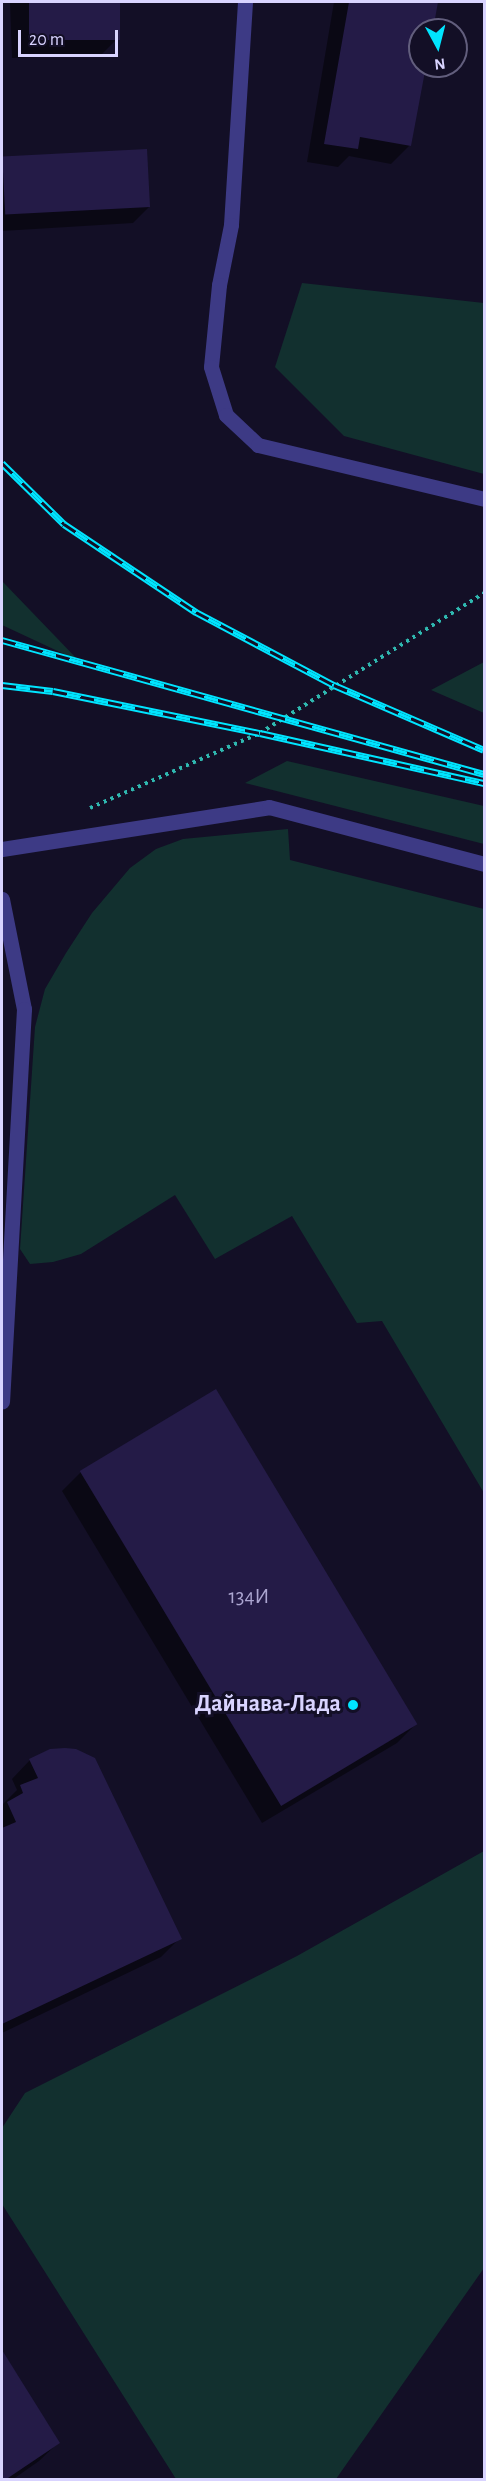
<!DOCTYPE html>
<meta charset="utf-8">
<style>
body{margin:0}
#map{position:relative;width:486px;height:2481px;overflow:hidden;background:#130f26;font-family:"Alegreya Sans",sans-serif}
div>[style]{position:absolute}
.green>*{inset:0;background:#12302f}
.shadow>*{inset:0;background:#0007}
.building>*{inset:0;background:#241b47;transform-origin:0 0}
.path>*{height:4px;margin-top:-2px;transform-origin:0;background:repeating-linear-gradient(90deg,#2fb8b0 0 3px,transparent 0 7.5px)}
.lane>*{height:15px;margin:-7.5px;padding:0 7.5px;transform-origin:7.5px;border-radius:7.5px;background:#3d3a85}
.rail>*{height:7px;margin-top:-3.5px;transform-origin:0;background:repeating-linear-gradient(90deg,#130f26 0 14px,#00e5ff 0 28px);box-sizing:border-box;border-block:2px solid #00e5ff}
.dots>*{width:16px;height:16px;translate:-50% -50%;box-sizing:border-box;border:3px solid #130f26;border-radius:50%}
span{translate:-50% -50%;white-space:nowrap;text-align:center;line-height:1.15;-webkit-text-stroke:6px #130f26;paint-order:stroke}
.number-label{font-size:21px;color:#aca6d1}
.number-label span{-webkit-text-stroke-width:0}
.poi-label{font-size:24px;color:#d9d4ff;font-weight:700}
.right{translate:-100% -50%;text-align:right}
.frame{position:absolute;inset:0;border:3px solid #d9d4ff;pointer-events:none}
.north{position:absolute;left:408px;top:18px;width:60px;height:60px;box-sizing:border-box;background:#130f26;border:2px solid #625e7d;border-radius:50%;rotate:173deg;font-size:16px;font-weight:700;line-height:24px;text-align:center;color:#d9d4ff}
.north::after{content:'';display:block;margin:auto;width:21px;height:27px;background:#00e5ff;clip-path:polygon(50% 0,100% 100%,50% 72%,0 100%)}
.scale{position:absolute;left:18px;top:30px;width:100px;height:27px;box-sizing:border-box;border:3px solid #d9d4ff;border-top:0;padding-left:8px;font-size:18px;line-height:21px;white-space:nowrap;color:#d9d4ff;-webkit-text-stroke:4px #130f26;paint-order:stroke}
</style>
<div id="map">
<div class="green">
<i style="clip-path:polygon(302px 283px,484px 303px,484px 474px,344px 436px,275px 367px)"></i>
<i style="clip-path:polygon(2px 581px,79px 661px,2px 625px)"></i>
<i style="clip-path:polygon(484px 662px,484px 713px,431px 690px)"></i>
<i style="clip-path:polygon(287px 761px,484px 806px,484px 844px,245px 783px)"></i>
<i style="clip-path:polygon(288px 829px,290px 860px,484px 909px,484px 1493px,382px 1321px,357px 1323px,292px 1216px,215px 1259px,175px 1195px,81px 1254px,53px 1262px,30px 1264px,20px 1249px,35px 1027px,45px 989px,66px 953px,92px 913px,130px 868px,156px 849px,183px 839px)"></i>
<i style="clip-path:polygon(484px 1851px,484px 2268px,336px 2479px,176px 2479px,2px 2204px,2px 2128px,25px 2093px,297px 1956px)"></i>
</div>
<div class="shadow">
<i style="clip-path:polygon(10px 2px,119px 2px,120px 36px,101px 55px,12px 58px)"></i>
<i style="clip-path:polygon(334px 2px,436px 2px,431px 30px,420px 30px,420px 66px,424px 66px,410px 145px,391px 164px,349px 156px,338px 167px,307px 162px)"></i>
<i style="clip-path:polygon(145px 151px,149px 207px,133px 223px,2px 231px,2px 160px)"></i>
<i style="clip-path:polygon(215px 1391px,416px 1724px,397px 1743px,262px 1823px,62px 1491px,81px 1472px)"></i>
<i style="clip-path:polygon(30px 1760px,180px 1938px,161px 1957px,2px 2033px,2px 1805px,17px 1790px,12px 1779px)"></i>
<i style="clip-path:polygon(2px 2353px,58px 2443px,39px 2461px,12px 2480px,2px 2480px)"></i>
</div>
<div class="building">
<i style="left:29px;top:2px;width:91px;height:38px"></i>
<i style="clip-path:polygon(349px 2px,438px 2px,433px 30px,420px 30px,420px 66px,426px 66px,411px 146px,360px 137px,358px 149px,324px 144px)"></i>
<i style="left:147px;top:149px;width:58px;height:145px;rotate:87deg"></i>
<i style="left:216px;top:1389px;width:391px;height:159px;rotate:59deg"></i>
<i style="clip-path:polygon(65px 1748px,76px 1749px,95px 1758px,182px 1939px,2px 2024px,2px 1828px,16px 1822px,7px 1802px,23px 1793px,20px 1785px,38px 1778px,29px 1759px,50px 1749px)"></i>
<i style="clip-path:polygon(2px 2350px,60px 2443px,5px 2480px,2px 2480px)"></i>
</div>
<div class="path">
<i style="left:90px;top:808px;width:186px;rotate:-23.8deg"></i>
<i style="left:260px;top:733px;width:264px;rotate:-32deg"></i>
</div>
<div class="lane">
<i style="left:245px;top:2px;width:223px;rotate:93.6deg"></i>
<i style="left:231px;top:225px;width:61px;rotate:101.3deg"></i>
<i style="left:219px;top:285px;width:82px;rotate:95.6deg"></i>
<i style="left:211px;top:367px;width:50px;rotate:72.6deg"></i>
<i style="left:226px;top:415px;width:44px;rotate:43.2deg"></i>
<i style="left:258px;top:445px;width:232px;rotate:13.4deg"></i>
<i style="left:2px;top:849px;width:270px;rotate:-8.9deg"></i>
<i style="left:269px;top:807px;width:222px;rotate:14.8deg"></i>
<i style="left:2px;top:899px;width:112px;rotate:78.7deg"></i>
<i style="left:24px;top:1009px;width:393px;rotate:93.2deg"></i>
</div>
<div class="rail">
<i style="left:2px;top:463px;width:87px;rotate:44.5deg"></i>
<i style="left:64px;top:524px;width:159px;rotate:33.7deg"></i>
<i style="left:196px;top:612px;width:156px;rotate:27.9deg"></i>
<i style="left:334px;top:685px;width:163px;rotate:23.4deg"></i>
<i style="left:2px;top:640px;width:500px;rotate:15.54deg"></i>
<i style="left:2px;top:685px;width:51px;rotate:6.7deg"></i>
<i style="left:53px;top:691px;width:211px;rotate:11.5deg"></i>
<i style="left:260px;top:733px;width:230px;rotate:12.6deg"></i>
</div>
<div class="dots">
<i style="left:353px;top:1705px;background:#00e5ff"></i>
</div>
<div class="number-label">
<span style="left:249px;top:1597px">134И</span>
</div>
<div class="poi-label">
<span class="right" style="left:341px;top:1705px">Дайнава-Лада</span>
</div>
<div class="frame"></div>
<div class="north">N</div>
<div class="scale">20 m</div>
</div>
